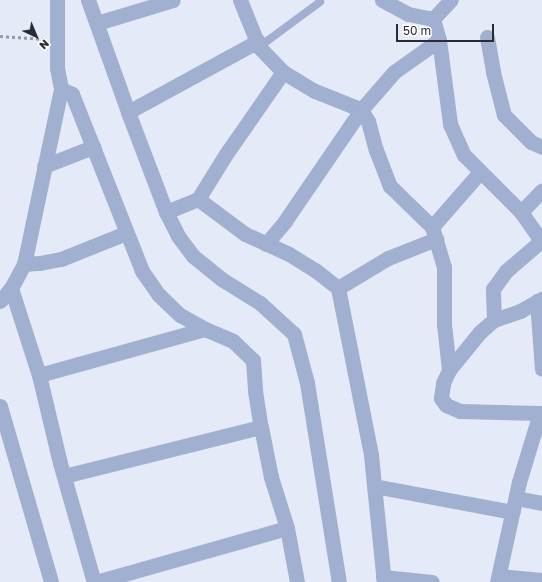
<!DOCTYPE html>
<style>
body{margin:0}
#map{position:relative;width:542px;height:582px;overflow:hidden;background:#e4eaf7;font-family:"Golos Text",sans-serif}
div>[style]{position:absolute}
.path>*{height:2.5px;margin-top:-1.25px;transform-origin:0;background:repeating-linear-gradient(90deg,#9599a2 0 3px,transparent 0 6px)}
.lane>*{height:8px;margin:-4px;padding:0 4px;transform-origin:4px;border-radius:4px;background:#a1afd1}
.street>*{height:15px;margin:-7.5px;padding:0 7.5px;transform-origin:7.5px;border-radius:7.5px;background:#a1afd1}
span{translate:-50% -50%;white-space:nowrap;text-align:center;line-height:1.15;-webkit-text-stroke:3px #fff;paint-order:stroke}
.north{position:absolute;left:16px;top:16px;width:40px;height:40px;-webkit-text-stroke:3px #fff;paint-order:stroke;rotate:136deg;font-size:11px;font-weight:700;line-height:16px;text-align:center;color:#2a2c31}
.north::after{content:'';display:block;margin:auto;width:14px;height:18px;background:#2a2c31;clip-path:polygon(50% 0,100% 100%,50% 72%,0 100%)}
.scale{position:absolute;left:396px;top:24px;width:98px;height:18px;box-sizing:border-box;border:2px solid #2a2c31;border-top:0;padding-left:5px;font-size:12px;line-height:14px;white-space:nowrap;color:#2a2c31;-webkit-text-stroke:3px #fff;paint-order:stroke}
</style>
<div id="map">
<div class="path">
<i style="left:0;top:36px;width:45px;rotate:3.8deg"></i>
</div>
<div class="lane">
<i style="left:259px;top:47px;width:76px;rotate:-36.4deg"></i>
</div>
<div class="street">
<i style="left:57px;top:0;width:68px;rotate:90deg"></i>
<i style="left:57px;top:68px;width:21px;rotate:79deg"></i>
<i style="left:61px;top:89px;width:179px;rotate:101.9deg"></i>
<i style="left:24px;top:264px;width:27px;rotate:118deg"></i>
<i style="left:11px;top:288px;width:91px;rotate:72.2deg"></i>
<i style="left:39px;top:375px;width:90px;rotate:76.6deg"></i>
<i style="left:60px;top:463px;width:124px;rotate:74.1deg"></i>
<i style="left:88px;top:0;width:119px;rotate:70.3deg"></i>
<i style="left:128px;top:112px;width:107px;rotate:69.2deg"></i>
<i style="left:166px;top:212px;width:27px;rotate:63deg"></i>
<i style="left:178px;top:236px;width:25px;rotate:53deg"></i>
<i style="left:193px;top:256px;width:38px;rotate:39deg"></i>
<i style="left:223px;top:280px;width:44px;rotate:31.9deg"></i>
<i style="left:260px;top:303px;width:46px;rotate:42.4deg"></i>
<i style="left:294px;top:334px;width:51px;rotate:75.1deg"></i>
<i style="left:307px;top:383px;width:202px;rotate:80.9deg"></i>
<i style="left:240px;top:0;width:51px;rotate:68deg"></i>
<i style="left:259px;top:47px;width:35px;rotate:46deg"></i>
<i style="left:283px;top:72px;width:37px;rotate:31deg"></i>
<i style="left:315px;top:91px;width:43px;rotate:21.8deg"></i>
<i style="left:355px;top:107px;width:7px;rotate:27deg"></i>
<i style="left:361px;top:110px;width:13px;rotate:58deg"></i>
<i style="left:368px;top:121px;width:30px;rotate:75deg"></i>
<i style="left:376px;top:150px;width:39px;rotate:69deg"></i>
<i style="left:390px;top:186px;width:59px;rotate:44.3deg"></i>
<i style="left:432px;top:227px;width:42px;rotate:73.3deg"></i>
<i style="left:444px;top:267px;width:57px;rotate:90deg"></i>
<i style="left:444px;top:324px;width:46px;rotate:83.8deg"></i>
<i style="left:382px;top:0;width:30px;rotate:28deg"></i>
<i style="left:408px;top:14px;width:25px;rotate:11deg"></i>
<i style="left:433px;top:19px;width:22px;rotate:74deg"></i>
<i style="left:439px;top:40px;width:85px;rotate:82.5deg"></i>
<i style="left:450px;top:124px;width:34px;rotate:66deg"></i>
<i style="left:464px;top:155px;width:81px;rotate:45deg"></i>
<i style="left:521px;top:212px;width:35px;rotate:55deg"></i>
<i style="left:433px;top:19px;width:26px;rotate:-47deg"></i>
<i style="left:97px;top:23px;width:79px;rotate:-16.8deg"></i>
<i style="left:487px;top:37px;width:36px;rotate:80deg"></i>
<i style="left:493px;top:72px;width:44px;rotate:75.7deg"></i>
<i style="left:504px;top:115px;width:38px;rotate:45deg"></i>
<i style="left:531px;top:142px;width:12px;rotate:24deg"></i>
<i style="left:61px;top:89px;width:12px;rotate:24deg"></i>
<i style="left:72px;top:94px;width:190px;rotate:68.4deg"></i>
<i style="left:142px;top:271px;width:29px;rotate:55deg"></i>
<i style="left:159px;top:295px;width:29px;rotate:44deg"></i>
<i style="left:180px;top:315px;width:29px;rotate:29deg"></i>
<i style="left:205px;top:329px;width:30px;rotate:23deg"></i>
<i style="left:233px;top:341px;width:28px;rotate:44deg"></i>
<i style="left:253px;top:360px;width:31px;rotate:86deg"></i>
<i style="left:255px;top:391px;width:36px;rotate:81deg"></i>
<i style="left:261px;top:427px;width:51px;rotate:78.7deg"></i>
<i style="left:271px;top:477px;width:53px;rotate:72.6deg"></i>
<i style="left:287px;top:528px;width:55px;rotate:79.5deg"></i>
<i style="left:128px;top:112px;width:148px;rotate:-28.6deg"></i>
<i style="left:44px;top:166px;width:53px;rotate:-21.2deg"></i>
<i style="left:198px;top:199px;width:59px;rotate:36.7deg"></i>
<i style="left:245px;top:234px;width:48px;rotate:24.4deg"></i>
<i style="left:289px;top:254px;width:31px;rotate:32deg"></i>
<i style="left:315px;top:270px;width:29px;rotate:38deg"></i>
<i style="left:338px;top:288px;width:170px;rotate:78.8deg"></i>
<i style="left:371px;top:455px;width:128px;rotate:84.2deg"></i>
<i style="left:166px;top:212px;width:35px;rotate:-22deg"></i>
<i style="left:198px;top:199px;width:53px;rotate:-58.1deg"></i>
<i style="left:226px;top:154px;width:100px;rotate:-55.2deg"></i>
<i style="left:521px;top:212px;width:30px;rotate:-46deg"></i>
<i style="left:432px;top:227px;width:73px;rotate:-48.9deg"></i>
<i style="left:266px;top:244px;width:30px;rotate:-50deg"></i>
<i style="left:285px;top:221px;width:135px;rotate:-55.6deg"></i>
<i style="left:361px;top:110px;width:50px;rotate:-49deg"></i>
<i style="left:394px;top:72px;width:55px;rotate:-35.4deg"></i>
<i style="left:24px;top:264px;width:16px;rotate:-4deg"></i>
<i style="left:40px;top:263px;width:21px;rotate:-11deg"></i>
<i style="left:61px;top:259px;width:70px;rotate:-21.8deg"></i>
<i style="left:338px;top:288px;width:58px;rotate:-31deg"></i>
<i style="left:388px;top:258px;width:52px;rotate:-21.6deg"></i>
<i style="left:0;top:301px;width:17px;rotate:-50deg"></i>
<i style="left:537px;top:301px;width:68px;rotate:85.8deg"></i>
<i style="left:494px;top:320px;width:31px;rotate:-92deg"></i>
<i style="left:493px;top:289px;width:22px;rotate:-54deg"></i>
<i style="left:506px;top:271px;width:48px;rotate:-40.7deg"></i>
<i style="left:39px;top:375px;width:172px;rotate:-15.5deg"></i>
<i style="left:0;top:406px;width:183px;rotate:73.8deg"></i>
<i style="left:64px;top:476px;width:203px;rotate:-14deg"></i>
<i style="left:374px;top:486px;width:141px;rotate:10.6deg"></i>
<i style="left:516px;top:498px;width:26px;rotate:11deg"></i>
<i style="left:499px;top:576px;width:43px;rotate:5.3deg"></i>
<i style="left:383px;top:577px;width:49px;rotate:5.8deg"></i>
<i style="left:96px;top:582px;width:198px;rotate:-15.8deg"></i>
<i style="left:497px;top:582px;width:102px;rotate:-77.6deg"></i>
<i style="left:519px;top:482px;width:72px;rotate:-73.1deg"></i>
<i style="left:540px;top:413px;width:80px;rotate:-178.6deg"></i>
<i style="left:460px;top:411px;width:15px;rotate:-157deg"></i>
<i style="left:446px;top:405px;width:9px;rotate:-126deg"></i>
<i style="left:441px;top:398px;width:15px;rotate:-82deg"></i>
<i style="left:443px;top:383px;width:14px;rotate:-65deg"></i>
<i style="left:449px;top:370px;width:49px;rotate:-50.8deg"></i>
<i style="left:480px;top:332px;width:18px;rotate:-41deg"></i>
<i style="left:494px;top:320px;width:28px;rotate:-19deg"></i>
<i style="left:520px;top:311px;width:25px;rotate:-29deg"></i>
</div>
<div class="north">N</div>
<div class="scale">50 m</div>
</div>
